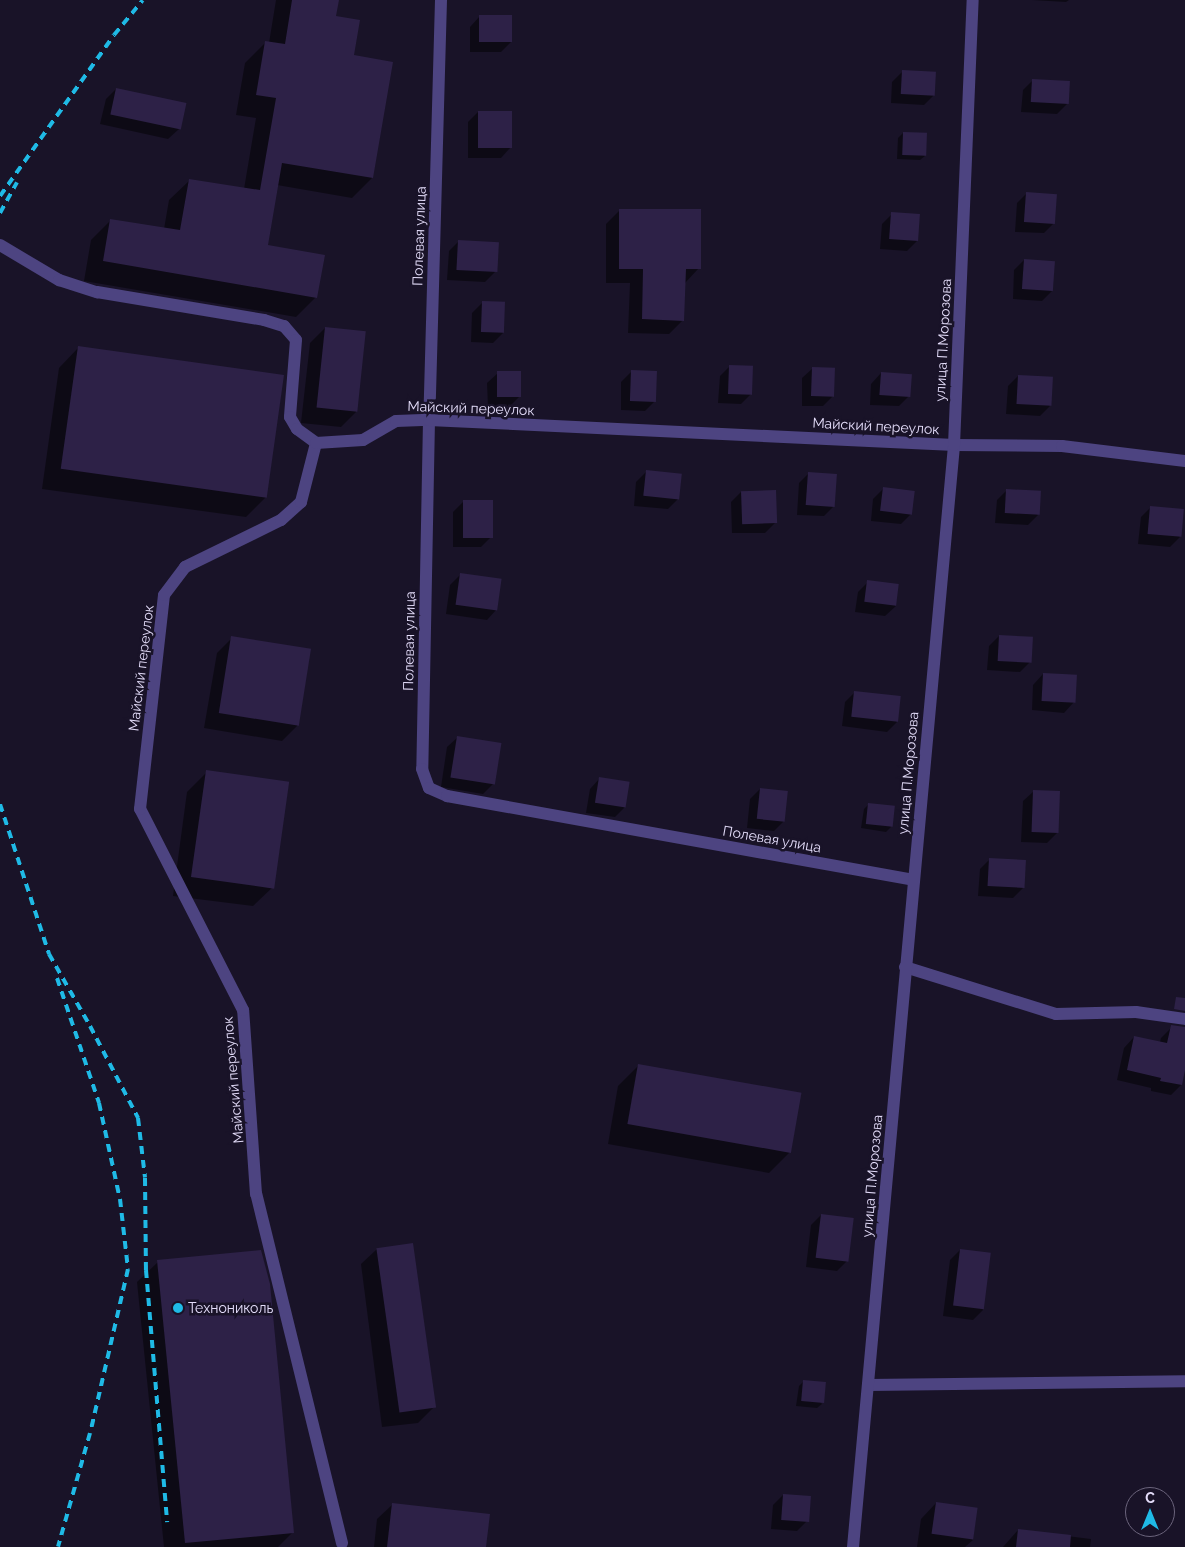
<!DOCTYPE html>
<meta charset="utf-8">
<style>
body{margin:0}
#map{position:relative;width:1185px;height:1547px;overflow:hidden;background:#191328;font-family:Raleway,sans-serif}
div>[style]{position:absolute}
.shadow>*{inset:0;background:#0007}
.building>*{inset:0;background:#2d2147;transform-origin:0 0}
.minor>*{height:12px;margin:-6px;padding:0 6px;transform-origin:6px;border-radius:6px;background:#4d4481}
.rail>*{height:4px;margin-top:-2px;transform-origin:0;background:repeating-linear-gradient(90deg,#1fbae6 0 8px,transparent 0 14px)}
.dots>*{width:14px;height:14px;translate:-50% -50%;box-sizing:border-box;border:2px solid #191328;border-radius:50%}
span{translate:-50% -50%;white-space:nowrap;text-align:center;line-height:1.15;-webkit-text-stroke:5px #191328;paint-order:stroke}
.street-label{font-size:14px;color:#e5defb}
.poi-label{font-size:14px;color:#e5defb}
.left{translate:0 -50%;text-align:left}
.north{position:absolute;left:1125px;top:1487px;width:50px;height:50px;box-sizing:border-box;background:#191328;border:1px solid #6b647c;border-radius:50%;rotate:0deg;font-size:14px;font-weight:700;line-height:20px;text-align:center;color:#e5defb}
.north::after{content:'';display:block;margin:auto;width:18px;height:22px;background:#1fbae6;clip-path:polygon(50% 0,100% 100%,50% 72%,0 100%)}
</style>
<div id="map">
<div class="shadow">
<i style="clip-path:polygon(276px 0,338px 0,335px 17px,352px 56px,372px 178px,352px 198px,277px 185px,266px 246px,316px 297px,296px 317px,84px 281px,91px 240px,111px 220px,164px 229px,169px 200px,190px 180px,244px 189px,256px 118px,236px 115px,245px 63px,266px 42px,269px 43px)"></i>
<i style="clip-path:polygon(1032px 0,1069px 0,1066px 2px)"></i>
<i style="clip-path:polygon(480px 16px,511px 42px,501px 52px,470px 52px,470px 27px)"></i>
<i style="clip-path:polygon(902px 72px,934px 95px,924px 105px,891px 103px,892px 82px)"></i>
<i style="clip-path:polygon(1033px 80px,1067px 104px,1057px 114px,1021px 112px,1023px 90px)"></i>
<i style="clip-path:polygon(116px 89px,179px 129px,168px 139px,100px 124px,106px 99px)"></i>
<i style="clip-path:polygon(478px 112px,511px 147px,501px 158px,468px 158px,468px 122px)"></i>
<i style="clip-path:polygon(903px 133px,925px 156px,920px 160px,897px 159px,898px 138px)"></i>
<i style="clip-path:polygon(1027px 193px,1054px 223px,1044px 233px,1015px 232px,1017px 203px)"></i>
<i style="clip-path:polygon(620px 210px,699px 268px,685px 283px,683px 320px,669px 334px,628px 333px,630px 283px,606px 283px,606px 224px)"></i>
<i style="clip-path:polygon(892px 214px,917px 241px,907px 251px,880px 249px,882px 224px)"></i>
<i style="clip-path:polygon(459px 241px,495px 272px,485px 282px,447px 280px,449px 251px)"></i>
<i style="clip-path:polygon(1024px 260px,1052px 291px,1042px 301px,1013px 299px,1014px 270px)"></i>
<i style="clip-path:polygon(482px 303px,503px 333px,493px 343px,471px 342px,472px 313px)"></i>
<i style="clip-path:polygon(325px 328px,356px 412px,341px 427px,301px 423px,310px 343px)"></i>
<i style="clip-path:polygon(79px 347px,266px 497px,246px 517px,42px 489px,59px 368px)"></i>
<i style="clip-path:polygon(730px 366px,751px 394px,741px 404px,718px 403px,720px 376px)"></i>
<i style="clip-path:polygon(813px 368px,833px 396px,823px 406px,802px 406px,802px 378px)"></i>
<i style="clip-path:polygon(631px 372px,655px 401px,645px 411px,621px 410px,621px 382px)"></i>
<i style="clip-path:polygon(498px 373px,520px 396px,510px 406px,488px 406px,487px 383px)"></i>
<i style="clip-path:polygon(881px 373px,909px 396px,899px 406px,870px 405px,871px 384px)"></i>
<i style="clip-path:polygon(1018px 376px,1050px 406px,1040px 416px,1006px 414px,1008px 386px)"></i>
<i style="clip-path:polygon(646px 472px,678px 499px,668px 509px,634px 506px,636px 482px)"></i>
<i style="clip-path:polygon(809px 473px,834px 506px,824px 516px,797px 515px,799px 483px)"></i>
<i style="clip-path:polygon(883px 489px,911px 514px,901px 524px,871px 521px,873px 499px)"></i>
<i style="clip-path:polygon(1007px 490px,1038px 515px,1028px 525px,995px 523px,997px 500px)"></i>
<i style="clip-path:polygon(741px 492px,775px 523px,765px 533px,732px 533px,731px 502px)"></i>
<i style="clip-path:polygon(463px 502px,491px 537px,481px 547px,453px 547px,453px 512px)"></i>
<i style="clip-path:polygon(1151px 507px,1180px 537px,1170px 547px,1138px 544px,1141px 517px)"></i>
<i style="clip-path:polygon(460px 575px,497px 609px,487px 620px,446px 614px,450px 585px)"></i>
<i style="clip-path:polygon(868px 582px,896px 606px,885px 616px,855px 612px,858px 592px)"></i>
<i style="clip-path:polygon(999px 636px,1030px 662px,1020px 672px,987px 670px,989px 646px)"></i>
<i style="clip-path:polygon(232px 638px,309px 650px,297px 726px,282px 741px,204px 728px,217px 653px)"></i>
<i style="clip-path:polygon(1043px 674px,1074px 702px,1064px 713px,1032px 710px,1033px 685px)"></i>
<i style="clip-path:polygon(855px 692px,897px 722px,887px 732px,842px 726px,845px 702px)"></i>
<i style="clip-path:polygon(458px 737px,493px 784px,483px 794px,441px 787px,447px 747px)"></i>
<i style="clip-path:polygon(207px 772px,274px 886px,253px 906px,173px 896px,187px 792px)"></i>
<i style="clip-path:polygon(600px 778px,625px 807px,615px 817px,586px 813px,590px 789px)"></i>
<i style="clip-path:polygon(760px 789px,784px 821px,774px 831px,747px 828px,750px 799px)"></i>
<i style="clip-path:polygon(1034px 791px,1057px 833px,1047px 843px,1021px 842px,1023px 801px)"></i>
<i style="clip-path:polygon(869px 804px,891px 827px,886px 832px,861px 828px,864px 809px)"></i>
<i style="clip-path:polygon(990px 859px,1023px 888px,1013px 898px,978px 896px,980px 869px)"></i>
<i style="clip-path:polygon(1171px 1028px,1185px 1030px,1185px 1063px,1181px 1085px,1171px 1095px,1151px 1091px,1151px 1088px,1117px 1080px,1124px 1048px,1134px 1037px,1160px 1042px,1161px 1038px)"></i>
<i style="clip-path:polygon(638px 1066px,790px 1152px,769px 1173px,608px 1144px,618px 1086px)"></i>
<i style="clip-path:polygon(821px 1215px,847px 1261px,837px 1271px,806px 1267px,811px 1225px)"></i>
<i style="clip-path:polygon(377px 1249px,434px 1407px,418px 1423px,382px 1427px,361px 1264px)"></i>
<i style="clip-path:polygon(960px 1250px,983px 1310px,973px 1320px,943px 1316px,950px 1260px)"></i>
<i style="clip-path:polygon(158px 1262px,293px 1532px,278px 1547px,164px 1547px,137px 1282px)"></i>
<i style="clip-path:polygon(804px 1381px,822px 1404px,817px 1408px,796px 1406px,799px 1386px)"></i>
<i style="clip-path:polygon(783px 1495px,807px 1521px,797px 1531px,771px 1529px,773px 1505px)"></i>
<i style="clip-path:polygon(936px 1503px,973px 1540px,965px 1547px,917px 1547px,921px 1519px)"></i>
<i style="clip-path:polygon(393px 1504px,485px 1547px,374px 1547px,377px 1519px)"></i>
<i style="clip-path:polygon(1018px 1530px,1091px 1539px,1090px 1547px,1003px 1547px)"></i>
</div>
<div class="building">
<i style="clip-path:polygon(292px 0,339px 0,336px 16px,360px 20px,354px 55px,393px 62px,373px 178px,282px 163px,268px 245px,325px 255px,317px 298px,103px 261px,110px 219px,180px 230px,189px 179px,260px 190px,276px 98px,256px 95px,265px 41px,285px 44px)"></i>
<i style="left:479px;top:15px;width:33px;height:27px"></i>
<i style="left:902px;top:70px;width:34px;height:24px;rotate:3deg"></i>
<i style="left:1032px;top:79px;width:38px;height:23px;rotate:3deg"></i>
<i style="left:116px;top:88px;width:72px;height:27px;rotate:12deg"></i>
<i style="left:478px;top:111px;width:34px;height:37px"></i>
<i style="left:903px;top:132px;width:24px;height:23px;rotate:2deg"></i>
<i style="left:1026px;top:192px;width:31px;height:30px;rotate:4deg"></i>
<i style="clip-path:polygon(619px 209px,701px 209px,701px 269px,686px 269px,684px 321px,642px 319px,643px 269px,619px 269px)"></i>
<i style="left:891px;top:212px;width:29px;height:27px;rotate:4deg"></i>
<i style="left:458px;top:240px;width:41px;height:30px;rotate:3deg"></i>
<i style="left:1024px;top:259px;width:31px;height:30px;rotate:4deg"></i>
<i style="left:482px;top:301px;width:23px;height:31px;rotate:2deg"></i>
<i style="left:325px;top:327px;width:41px;height:81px;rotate:6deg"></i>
<i style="left:78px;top:346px;width:208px;height:124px;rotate:8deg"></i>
<i style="left:729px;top:365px;width:24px;height:29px;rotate:2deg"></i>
<i style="left:812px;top:367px;width:23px;height:29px;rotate:2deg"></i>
<i style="left:631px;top:370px;width:26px;height:31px;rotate:2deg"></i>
<i style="left:497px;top:371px;width:24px;height:26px"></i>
<i style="left:881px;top:372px;width:31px;height:23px;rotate:4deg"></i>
<i style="left:1018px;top:375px;width:35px;height:29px;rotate:3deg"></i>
<i style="left:646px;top:470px;width:36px;height:26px;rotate:6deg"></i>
<i style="left:808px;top:472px;width:29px;height:33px;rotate:4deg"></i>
<i style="left:883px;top:487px;width:32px;height:24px;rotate:7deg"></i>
<i style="left:1006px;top:489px;width:35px;height:24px;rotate:3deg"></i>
<i style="left:776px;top:490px;width:33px;height:35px;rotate:88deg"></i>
<i style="left:463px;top:500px;width:30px;height:38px"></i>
<i style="left:1150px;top:506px;width:34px;height:28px;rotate:5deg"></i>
<i style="left:460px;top:573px;width:42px;height:32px;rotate:8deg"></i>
<i style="left:867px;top:580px;width:32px;height:22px;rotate:7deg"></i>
<i style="left:999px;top:635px;width:34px;height:26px;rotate:3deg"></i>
<i style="left:231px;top:636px;width:81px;height:78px;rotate:9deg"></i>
<i style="left:1043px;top:673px;width:34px;height:28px;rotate:3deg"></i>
<i style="left:854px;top:691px;width:47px;height:26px;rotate:6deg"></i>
<i style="left:457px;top:736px;width:45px;height:42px;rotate:9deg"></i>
<i style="left:206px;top:770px;width:84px;height:108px;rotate:8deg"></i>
<i style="left:599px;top:777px;width:31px;height:26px;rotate:9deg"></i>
<i style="left:760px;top:788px;width:28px;height:31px;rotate:6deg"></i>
<i style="left:1033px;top:790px;width:27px;height:42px;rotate:2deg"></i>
<i style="left:868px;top:803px;width:27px;height:21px;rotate:6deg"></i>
<i style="left:989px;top:858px;width:37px;height:28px;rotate:3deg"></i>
<i style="clip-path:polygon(1176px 997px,1185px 998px,1185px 1011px,1174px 1009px)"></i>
<i style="clip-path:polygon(1171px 1025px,1185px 1027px,1185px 1070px,1182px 1085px,1160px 1081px,1161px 1078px,1127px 1070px,1134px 1036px,1167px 1043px)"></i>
<i style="left:638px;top:1064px;width:166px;height:61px;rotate:10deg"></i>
<i style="left:821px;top:1214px;width:33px;height:44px;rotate:7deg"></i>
<i style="left:413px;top:1243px;width:166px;height:37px;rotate:82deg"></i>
<i style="left:960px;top:1249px;width:31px;height:57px;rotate:7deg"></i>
<i style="clip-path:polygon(261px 1250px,270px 1284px,294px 1533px,185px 1543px,157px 1260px)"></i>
<i style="left:803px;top:1380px;width:23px;height:21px;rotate:5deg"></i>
<i style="left:783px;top:1494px;width:28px;height:26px;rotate:4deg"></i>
<i style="left:936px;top:1502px;width:42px;height:32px;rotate:8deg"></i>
<i style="clip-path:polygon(392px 1503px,490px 1514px,486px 1547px,387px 1547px)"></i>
<i style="clip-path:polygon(1018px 1529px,1071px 1535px,1070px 1547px,1016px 1547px)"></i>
</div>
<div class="minor">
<i style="left:441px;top:0;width:420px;rotate:91.6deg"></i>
<i style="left:429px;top:420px;width:349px;rotate:91.1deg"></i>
<i style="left:422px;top:769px;width:20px;rotate:70deg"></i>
<i style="left:429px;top:788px;width:20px;rotate:24deg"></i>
<i style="left:447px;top:796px;width:474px;rotate:10.2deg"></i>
<i style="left:0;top:245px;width:69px;rotate:30.7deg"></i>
<i style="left:59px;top:280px;width:40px;rotate:18deg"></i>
<i style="left:97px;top:292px;width:169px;rotate:9.5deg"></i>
<i style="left:264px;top:320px;width:21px;rotate:17deg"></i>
<i style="left:284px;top:326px;width:18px;rotate:49deg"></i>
<i style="left:296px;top:340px;width:77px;rotate:94.5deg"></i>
<i style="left:290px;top:417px;width:14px;rotate:60deg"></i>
<i style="left:297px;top:429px;width:24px;rotate:36deg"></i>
<i style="left:905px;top:967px;width:158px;rotate:17.3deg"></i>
<i style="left:1056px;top:1014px;width:80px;rotate:-1.4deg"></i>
<i style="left:1136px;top:1012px;width:49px;rotate:8.1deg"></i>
<i style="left:868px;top:1385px;width:317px;rotate:-0.7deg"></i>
<i style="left:342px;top:1543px;width:359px;rotate:-103.8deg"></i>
<i style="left:256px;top:1194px;width:184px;rotate:-94deg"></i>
<i style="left:243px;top:1010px;width:226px;rotate:-117.1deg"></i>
<i style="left:140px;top:809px;width:215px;rotate:-83.6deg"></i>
<i style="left:164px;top:595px;width:35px;rotate:-53deg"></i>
<i style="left:185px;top:567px;width:107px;rotate:-26.1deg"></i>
<i style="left:281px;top:520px;width:27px;rotate:-42deg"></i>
<i style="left:301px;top:502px;width:61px;rotate:-75.7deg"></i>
<i style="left:316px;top:443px;width:47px;rotate:-3.7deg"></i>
<i style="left:363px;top:440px;width:38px;rotate:-30deg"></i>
<i style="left:396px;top:421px;width:33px;rotate:-2deg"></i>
<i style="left:429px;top:420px;width:526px;rotate:2.73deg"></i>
<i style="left:954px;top:445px;width:108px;rotate:0.5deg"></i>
<i style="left:1062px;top:446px;width:124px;rotate:7deg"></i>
<i style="left:853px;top:1547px;width:1107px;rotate:-84.76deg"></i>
<i style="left:954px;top:445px;width:445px;rotate:-87.6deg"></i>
</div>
<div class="rail">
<i style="left:0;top:196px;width:197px;rotate:-54.7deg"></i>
<i style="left:114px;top:35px;width:45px;rotate:-50.4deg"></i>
<i style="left:0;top:213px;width:35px;rotate:-61deg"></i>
<i style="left:0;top:804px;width:158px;rotate:71.9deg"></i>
<i style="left:49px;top:954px;width:83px;rotate:60.3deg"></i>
<i style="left:90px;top:1026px;width:104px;rotate:62.4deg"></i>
<i style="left:138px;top:1118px;width:60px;rotate:83.3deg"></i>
<i style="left:145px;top:1178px;width:92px;rotate:89.4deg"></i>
<i style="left:146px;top:1270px;width:253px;rotate:85.2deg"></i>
<i style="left:57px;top:978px;width:132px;rotate:71.4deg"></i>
<i style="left:99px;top:1103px;width:98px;rotate:77.7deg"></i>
<i style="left:120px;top:1199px;width:70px;rotate:83.5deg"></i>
<i style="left:128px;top:1269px;width:168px;rotate:103deg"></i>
<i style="left:90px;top:1433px;width:118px;rotate:105.7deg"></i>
</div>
<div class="dots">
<i style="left:178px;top:1308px;background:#1fbae6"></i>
</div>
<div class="street-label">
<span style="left:419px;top:236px;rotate:-88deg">Полевая улица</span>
<span style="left:943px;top:340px;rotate:-87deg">улица П.Морозова</span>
<span style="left:471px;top:408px;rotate:2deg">Майский переулок</span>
<span style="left:876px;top:426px;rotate:3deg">Майский переулок</span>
<span style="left:409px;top:641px;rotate:-89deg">Полевая улица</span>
<span style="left:141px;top:668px;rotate:-83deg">Майский переулок</span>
<span style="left:908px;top:773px;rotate:-85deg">улица П.Морозова</span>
<span style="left:772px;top:839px;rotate:10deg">Полевая улица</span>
<span style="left:233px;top:1080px;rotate:-95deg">Майский переулок</span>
<span style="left:872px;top:1176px;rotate:-85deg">улица П.Морозова</span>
</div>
<div class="poi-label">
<span class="left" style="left:188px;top:1308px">Технониколь</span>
</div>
<div class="north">С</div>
</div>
